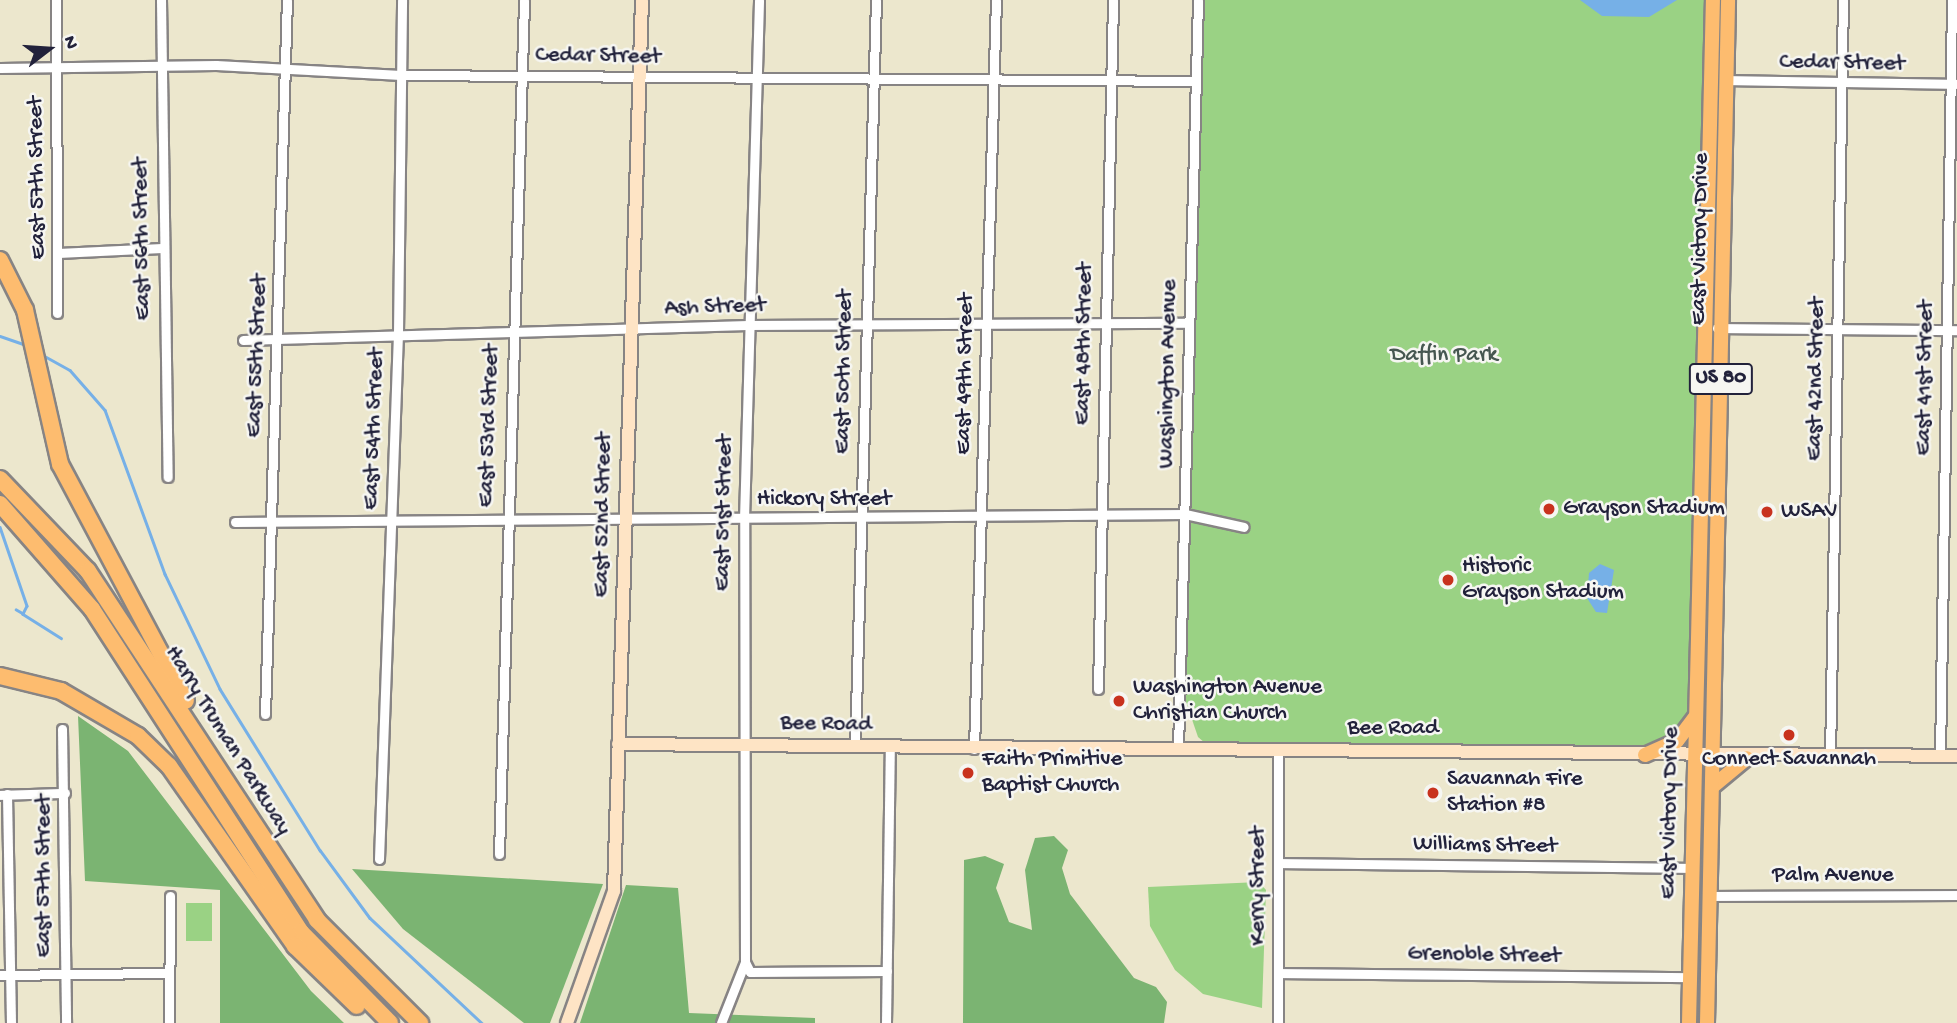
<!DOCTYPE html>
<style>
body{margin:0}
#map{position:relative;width:1957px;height:1023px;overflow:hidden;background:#ece7cd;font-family:"Gochi Hand",sans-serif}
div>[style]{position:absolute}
.green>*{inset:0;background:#9ad284;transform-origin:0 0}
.forest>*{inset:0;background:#7bb472}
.water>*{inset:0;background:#76b0e7}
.stream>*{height:2.5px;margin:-1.25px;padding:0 1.25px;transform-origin:1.25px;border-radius:1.25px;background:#76b0e7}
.roads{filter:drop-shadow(2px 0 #878484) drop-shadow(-2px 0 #878484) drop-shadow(0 2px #878484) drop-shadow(0 -2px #878484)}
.minor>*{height:9px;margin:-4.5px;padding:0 4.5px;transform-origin:4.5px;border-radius:4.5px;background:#fff}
.secondary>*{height:12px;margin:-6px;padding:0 6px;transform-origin:6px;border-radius:6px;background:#fee4c5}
.primary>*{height:14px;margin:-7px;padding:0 7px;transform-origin:7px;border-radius:7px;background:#fdbc6f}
.motorway>*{height:16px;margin:-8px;padding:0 8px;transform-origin:8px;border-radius:8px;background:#fdbc6f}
.dots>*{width:19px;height:19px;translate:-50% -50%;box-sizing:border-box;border:4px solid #f6f6f2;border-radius:50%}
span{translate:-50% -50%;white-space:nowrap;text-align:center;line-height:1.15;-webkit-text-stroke:5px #f6f6f2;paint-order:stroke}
.shield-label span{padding:2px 5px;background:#f6f6f2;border:2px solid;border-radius:5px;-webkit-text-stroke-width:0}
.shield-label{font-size:21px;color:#22223b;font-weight:700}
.street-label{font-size:23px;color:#22223b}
.park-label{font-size:23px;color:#465751}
.poi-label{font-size:23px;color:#22223b}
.left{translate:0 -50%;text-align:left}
.north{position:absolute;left:14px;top:14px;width:70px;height:70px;-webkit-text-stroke:5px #f6f6f2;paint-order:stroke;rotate:73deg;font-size:19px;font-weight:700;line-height:28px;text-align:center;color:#22223b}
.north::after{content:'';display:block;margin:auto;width:24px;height:32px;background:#22223b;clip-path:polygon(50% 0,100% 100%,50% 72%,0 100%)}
</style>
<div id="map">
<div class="green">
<i style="clip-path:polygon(1202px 0,1707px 0,1688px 714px,1669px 744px,1627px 751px,1254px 745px,1205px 743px,1198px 737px,1184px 696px)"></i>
<i style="clip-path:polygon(1259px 882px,1266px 890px,1262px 1008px,1203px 994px,1175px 970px,1150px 926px,1148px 887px)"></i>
<i style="left:212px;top:903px;width:38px;height:26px;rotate:90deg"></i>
</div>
<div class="forest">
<i style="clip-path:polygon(78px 716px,128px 751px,311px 991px,344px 1023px,220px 1023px,220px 890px,85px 881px)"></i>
<i style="clip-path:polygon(1054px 836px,1068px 850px,1062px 868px,1070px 894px,1134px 978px,1156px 987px,1167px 1002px,1164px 1023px,963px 1023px,964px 860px,985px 856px,1004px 864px,996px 888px,1009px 922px,1032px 930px,1025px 870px,1035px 838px)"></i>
<i style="clip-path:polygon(352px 869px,603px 884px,550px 1023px,524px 1023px,403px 929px)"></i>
<i style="clip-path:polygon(626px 885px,678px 888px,689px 1013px,815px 1018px,815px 1023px,580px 1023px)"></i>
</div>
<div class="water">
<i style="clip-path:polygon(1580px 0,1677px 0,1649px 17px,1602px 16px)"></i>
<i style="clip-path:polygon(1600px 564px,1614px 570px,1607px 613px,1596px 612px,1587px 598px,1589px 573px)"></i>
</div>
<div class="stream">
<i style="left:0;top:336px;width:28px;rotate:19deg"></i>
<i style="left:41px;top:354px;width:33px;rotate:29deg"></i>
<i style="left:70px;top:370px;width:53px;rotate:48.8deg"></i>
<i style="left:105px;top:410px;width:175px;rotate:69.9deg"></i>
<i style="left:165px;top:574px;width:127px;rotate:64.4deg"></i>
<i style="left:220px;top:689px;width:190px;rotate:58.2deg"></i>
<i style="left:320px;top:850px;width:84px;rotate:53.7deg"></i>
<i style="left:370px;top:918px;width:154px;rotate:43.2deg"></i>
<i style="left:0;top:527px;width:83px;rotate:71.1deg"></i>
<i style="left:27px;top:606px;width:9px;rotate:117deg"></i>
<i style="left:23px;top:614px;width:8px;rotate:-150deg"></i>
<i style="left:23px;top:614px;width:45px;rotate:32.3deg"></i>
</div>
<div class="roads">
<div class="minor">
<i style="left:56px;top:0;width:313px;rotate:89.8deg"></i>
<i style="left:161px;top:0;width:477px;rotate:89.2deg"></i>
<i style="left:0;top:68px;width:216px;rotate:-0.8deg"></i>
<i style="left:216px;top:65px;width:185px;rotate:3.1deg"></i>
<i style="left:401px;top:75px;width:795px;rotate:0.43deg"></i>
<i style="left:1727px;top:80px;width:230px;rotate:1deg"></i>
<i style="left:58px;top:253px;width:104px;rotate:-2.8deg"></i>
<i style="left:1717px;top:328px;width:240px;rotate:0.5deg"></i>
<i style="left:243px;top:340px;width:505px;rotate:-1.7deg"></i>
<i style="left:748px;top:325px;width:441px;rotate:-0.3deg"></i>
<i style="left:235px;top:522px;width:950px;rotate:-0.48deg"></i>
<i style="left:1185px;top:514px;width:60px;rotate:12.4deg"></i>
<i style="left:1098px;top:689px;width:689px;rotate:-88.75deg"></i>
<i style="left:265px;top:714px;width:714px;rotate:-88.24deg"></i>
<i style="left:62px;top:729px;width:294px;rotate:89.2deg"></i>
<i style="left:855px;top:746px;width:746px;rotate:-88.39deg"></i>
<i style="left:974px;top:749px;width:749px;rotate:-88.32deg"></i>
<i style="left:1178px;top:749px;width:749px;rotate:-88.47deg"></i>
<i style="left:1940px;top:757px;width:757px;rotate:-89.09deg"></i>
<i style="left:1830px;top:758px;width:758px;rotate:-89.02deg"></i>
<i style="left:7px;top:794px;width:229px;rotate:89deg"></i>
<i style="left:0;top:795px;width:65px;rotate:-1.8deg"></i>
<i style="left:499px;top:854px;width:854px;rotate:-88.32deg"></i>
<i style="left:379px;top:859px;width:526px;rotate:-87.93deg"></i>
<i style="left:398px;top:333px;width:333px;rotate:-89.3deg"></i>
<i style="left:1278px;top:863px;width:414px;rotate:0.7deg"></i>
<i style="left:1710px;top:896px;width:247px;rotate:-0.2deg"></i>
<i style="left:745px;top:962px;width:11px;rotate:63deg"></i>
<i style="left:750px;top:972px;width:137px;rotate:-0.4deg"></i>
<i style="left:1278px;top:973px;width:412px;rotate:0.6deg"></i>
<i style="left:0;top:975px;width:169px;rotate:-0.7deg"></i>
<i style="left:169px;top:1023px;width:127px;rotate:-89.5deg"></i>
<i style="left:721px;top:1023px;width:66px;rotate:-68.5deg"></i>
<i style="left:745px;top:962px;width:443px;rotate:-90.1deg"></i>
<i style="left:744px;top:519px;width:519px;rotate:-88.34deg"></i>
<i style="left:886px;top:1023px;width:275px;rotate:-89.2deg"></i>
<i style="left:1278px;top:1023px;width:273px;rotate:-90deg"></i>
</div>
<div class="secondary">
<i style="left:618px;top:744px;width:1339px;rotate:0.51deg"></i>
<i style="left:567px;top:1023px;width:140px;rotate:-70.4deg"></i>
<i style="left:614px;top:891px;width:891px;rotate:-88.2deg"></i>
</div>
<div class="primary">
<i style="left:1645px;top:755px;width:35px;rotate:-24deg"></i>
<i style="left:1677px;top:741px;width:30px;rotate:-53deg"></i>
<i style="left:1712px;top:787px;width:45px;rotate:-39.6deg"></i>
<i style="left:1689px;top:1023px;width:1023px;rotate:-88.66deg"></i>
<i style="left:1707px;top:1023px;width:1023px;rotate:-88.82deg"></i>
</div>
<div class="motorway">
<i style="left:0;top:260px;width:56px;rotate:63.4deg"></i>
<i style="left:25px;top:310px;width:158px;rotate:77.2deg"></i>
<i style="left:60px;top:464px;width:268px;rotate:62deg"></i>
<i style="left:0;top:479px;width:127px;rotate:46.3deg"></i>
<i style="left:88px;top:571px;width:417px;rotate:56.7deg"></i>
<i style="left:317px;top:920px;width:146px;rotate:45deg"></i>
<i style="left:0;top:504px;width:140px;rotate:48.8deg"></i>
<i style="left:92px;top:609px;width:385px;rotate:57.1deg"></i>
<i style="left:301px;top:932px;width:127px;rotate:45.6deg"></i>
<i style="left:0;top:676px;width:63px;rotate:13.8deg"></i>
<i style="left:61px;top:691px;width:89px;rotate:30.3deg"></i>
<i style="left:138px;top:736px;width:43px;rotate:44.1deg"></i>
<i style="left:169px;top:766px;width:220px;rotate:55deg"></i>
<i style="left:295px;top:946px;width:86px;rotate:44.1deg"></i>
</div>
</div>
<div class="dots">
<i style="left:1549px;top:509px;background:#c8321e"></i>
<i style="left:1767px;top:512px;background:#c8321e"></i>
<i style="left:1448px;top:580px;background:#c8321e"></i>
<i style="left:1119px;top:701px;background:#c8321e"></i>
<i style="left:1789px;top:735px;background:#c8321e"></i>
<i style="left:968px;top:773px;background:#c8321e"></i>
<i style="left:1433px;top:793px;background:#c8321e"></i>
</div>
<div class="shield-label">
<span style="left:1721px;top:379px">US 80</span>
</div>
<div class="street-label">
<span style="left:598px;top:57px;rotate:1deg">Cedar Street</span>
<span style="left:1842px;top:64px;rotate:1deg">Cedar Street</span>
<span style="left:38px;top:178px;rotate:-91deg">East 57th Street</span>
<span style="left:143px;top:239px;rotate:-91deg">East 56th Street</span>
<span style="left:1701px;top:239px;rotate:-89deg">East Victory Drive</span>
<span style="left:715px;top:308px;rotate:-2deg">Ash Street</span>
<span style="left:1085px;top:344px;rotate:-89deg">East 48th Street</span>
<span style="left:258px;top:356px;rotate:-88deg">East 55th Street</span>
<span style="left:845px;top:372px;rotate:-89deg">East 50th Street</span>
<span style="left:966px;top:374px;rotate:-89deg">East 49th Street</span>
<span style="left:1169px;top:374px;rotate:-89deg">Washington Avenue</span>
<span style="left:1926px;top:378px;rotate:-89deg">East 41st Street</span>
<span style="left:1817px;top:379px;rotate:-89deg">East 42nd Street</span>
<span style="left:490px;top:426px;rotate:-88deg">East 53rd Street</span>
<span style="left:375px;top:429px;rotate:-88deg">East 54th Street</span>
<span style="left:824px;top:500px">Hickory Street</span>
<span style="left:725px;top:513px;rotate:-89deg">East 51st Street</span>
<span style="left:604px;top:515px;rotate:-89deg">East 52nd Street</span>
<span style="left:826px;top:725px;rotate:1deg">Bee Road</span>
<span style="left:1393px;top:729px">Bee Road</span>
<span style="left:227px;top:741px;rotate:58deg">Harry Truman Parkway</span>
<span style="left:1671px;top:813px;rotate:-89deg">East Victory Drive</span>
<span style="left:1485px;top:846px;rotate:1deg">Williams Street</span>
<span style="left:45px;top:876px;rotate:-90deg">East 57th Street</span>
<span style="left:1833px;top:876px">Palm Avenue</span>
<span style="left:1259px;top:886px;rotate:-90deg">Kerry Street</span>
<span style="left:1484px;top:956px;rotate:1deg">Grenoble Street</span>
</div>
<div class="park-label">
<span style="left:1444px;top:356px">Daffin Park</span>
</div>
<div class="poi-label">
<span class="left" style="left:1563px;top:509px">Grayson Stadium</span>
<span class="left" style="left:1781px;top:512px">WSAV</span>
<span class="left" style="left:1462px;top:580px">Historic<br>Grayson Stadium</span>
<span class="left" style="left:1133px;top:701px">Washington Avenue<br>Christian Church</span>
<span class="left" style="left:982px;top:773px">Faith Primitive<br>Baptist Church</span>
<span style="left:1789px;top:760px">Connect Savannah</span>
<span class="left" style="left:1447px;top:793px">Savannah Fire<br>Station #8</span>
</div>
<div class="north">N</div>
</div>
